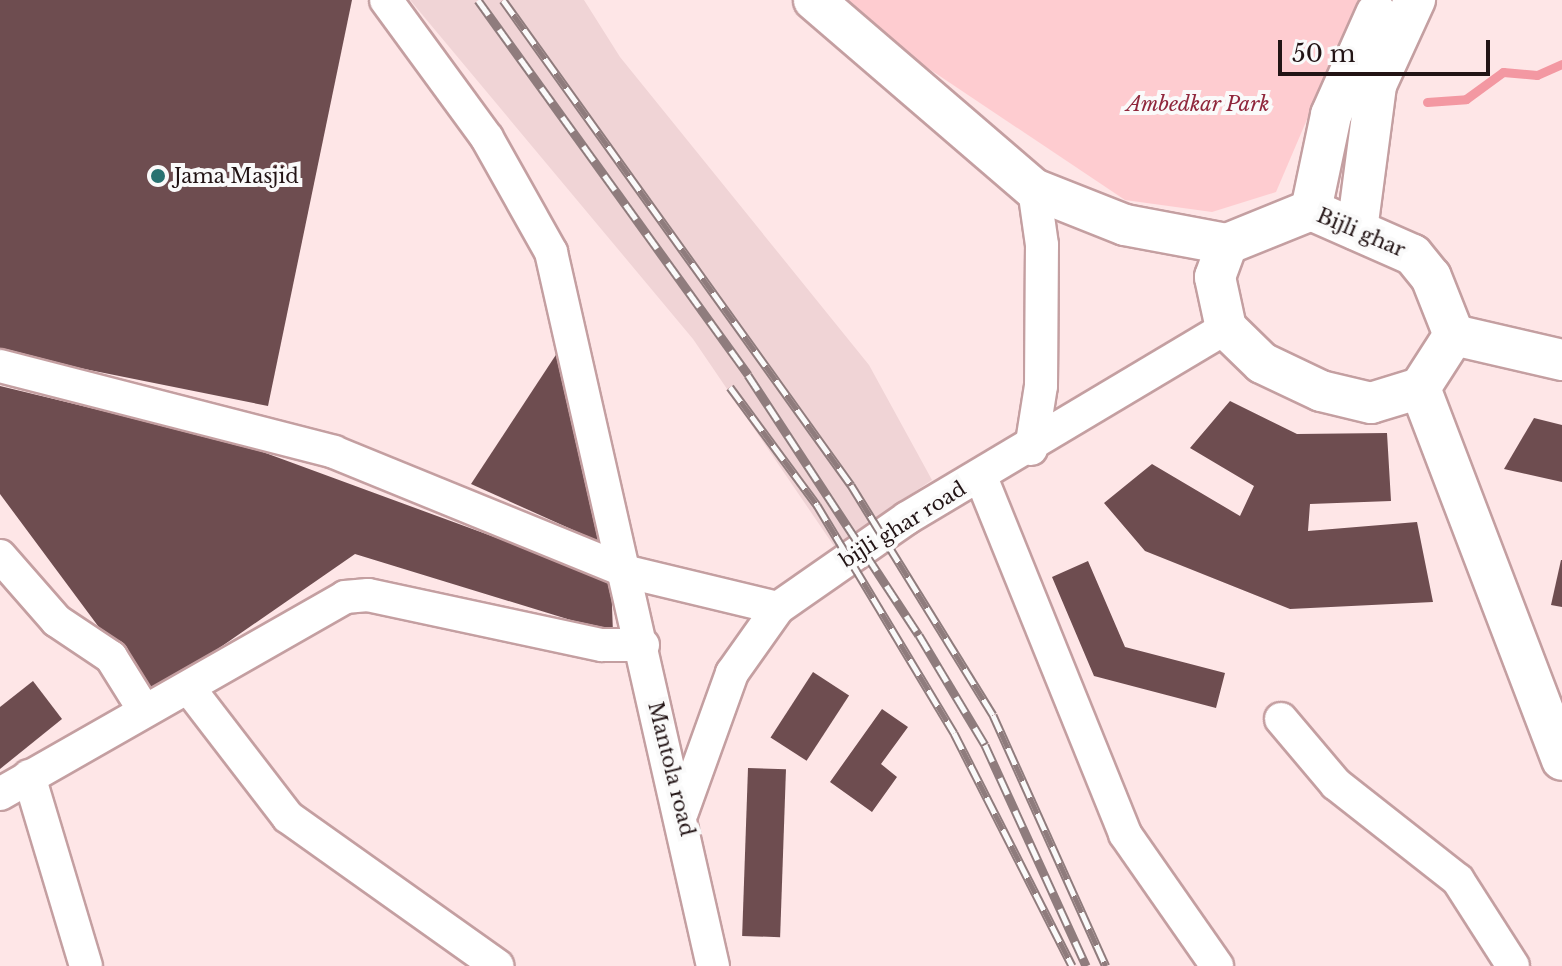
<!DOCTYPE html>
<style>
body{margin:0}
#map{position:relative;width:1562px;height:966px;overflow:hidden;background:#fee6e7;font-family:"Libre Baskerville",serif}
div>[style]{position:absolute}
.built>*{inset:0;background:#f0d4d6}
.green>*{inset:0;background:#feccd0}
.stream>*{height:9px;margin:-4.5px;padding:0 4.5px;transform-origin:4.5px;border-radius:4.5px;background:#f398a2}
.building>*{inset:0;background:#6e4d50;transform-origin:0 0}
.roads{filter:drop-shadow(2px 0 #c49fa1) drop-shadow(-2px 0 #c49fa1) drop-shadow(0 2px #c49fa1) drop-shadow(0 -2px #c49fa1)}
.minor>*{height:32px;margin:-16px;padding:0 16px;transform-origin:16px;border-radius:16px;background:#fff}
.major>*{height:40px;margin:-20px;padding:0 20px;transform-origin:20px;border-radius:20px;background:#fff}
.rail>*{height:9px;margin-top:-4.5px;transform-origin:0;background:repeating-linear-gradient(90deg,#fafafa 0 18px,#8f7c7d 0 36px);box-sizing:border-box;border-block:2px solid #8f7c7d}
.dots>*{width:22px;height:22px;translate:-50% -50%;box-sizing:border-box;border:4px solid #fafafa;border-radius:50%}
span{translate:-50% -50%;white-space:nowrap;text-align:center;line-height:1.15;-webkit-text-stroke:8px #fafafa;paint-order:stroke}
.park-label{font-size:20px;color:#90273c;font-style:italic}
.poi-label{font-size:20px;color:#221415}
.left{translate:0 -50%;text-align:left}
.street-label{font-size:20px;color:#221415}
.scale{position:absolute;left:1278px;top:40px;width:212px;height:36px;box-sizing:border-box;border:4px solid #221415;border-top:0;padding-left:10px;font-size:24px;line-height:28px;white-space:nowrap;color:#221415;-webkit-text-stroke:6px #fafafa;paint-order:stroke}
</style>
<div id="map">
<div class="built">
<i style="clip-path:polygon(410px 0,584px 0,620px 57px,869px 365px,932px 480px,834px 546px,693px 339px)"></i>
</div>
<div class="green">
<i style="clip-path:polygon(840px 0,1358px 0,1276px 192px,1212px 212px,1125px 200px,880px 36px)"></i>
</div>
<div class="stream">
<i style="left:1427px;top:102px;width:39px;rotate:-4deg"></i>
<i style="left:1466px;top:99px;width:46px;rotate:-36.1deg"></i>
<i style="left:1503px;top:72px;width:34px;rotate:5deg"></i>
<i style="left:1537px;top:75px;width:27px;rotate:-24deg"></i>
</div>
<div class="building">
<i style="clip-path:polygon(0 0,352px 0,268px 406px,0 352px)"></i>
<i style="clip-path:polygon(565px 341px,613px 548px,471px 484px)"></i>
<i style="clip-path:polygon(0 386px,244px 445px,611px 580px,613px 633px,355px 554px,150px 696px,0 494px)"></i>
<i style="clip-path:polygon(1230px 401px,1297px 434px,1387px 433px,1391px 501px,1310px 504px,1308px 531px,1417px 522px,1433px 602px,1290px 609px,1145px 551px,1104px 503px,1152px 464px,1240px 516px,1254px 486px,1190px 448px)"></i>
<i style="clip-path:polygon(1534px 418px,1562px 425px,1562px 482px,1504px 469px)"></i>
<i style="clip-path:polygon(1561px 560px,1562px 560px,1562px 607px,1551px 605px)"></i>
<i style="clip-path:polygon(1088px 561px,1125px 647px,1225px 673px,1216px 708px,1094px 676px,1052px 577px)"></i>
<i style="left:813px;top:672px;width:43px;height:78px;rotate:33deg"></i>
<i style="clip-path:polygon(33px 681px,62px 719px,0 769px,0 707px)"></i>
<i style="clip-path:polygon(882px 709px,908px 727px,881px 764px,897px 777px,872px 812px,830px 782px)"></i>
<i style="left:748px;top:768px;width:38px;height:168px;rotate:2deg"></i>
</div>
<div class="roads">
<div class="minor">
<i style="left:386px;top:0;width:171px;rotate:53.8deg"></i>
<i style="left:487px;top:138px;width:131px;rotate:60.7deg"></i>
<i style="left:551px;top:252px;width:732px;rotate:77.22deg"></i>
<i style="left:0;top:366px;width:345px;rotate:14.4deg"></i>
<i style="left:334px;top:452px;width:318px;rotate:22.2deg"></i>
<i style="left:628px;top:572px;width:154px;rotate:13.5deg"></i>
<i style="left:1031px;top:449px;width:64px;rotate:-81deg"></i>
<i style="left:1041px;top:386px;width:141px;rotate:-89.6deg"></i>
<i style="left:1042px;top:245px;width:57px;rotate:-98.1deg"></i>
<i style="left:981px;top:477px;width:385px;rotate:68deg"></i>
<i style="left:1125px;top:834px;width:161px;rotate:55.1deg"></i>
<i style="left:0;top:556px;width:86px;rotate:48.8deg"></i>
<i style="left:57px;top:621px;width:65px;rotate:33.7deg"></i>
<i style="left:111px;top:657px;width:62px;rotate:58.1deg"></i>
<i style="left:191px;top:691px;width:159px;rotate:52.4deg"></i>
<i style="left:288px;top:817px;width:257px;rotate:35.4deg"></i>
<i style="left:1281px;top:719px;width:85px;rotate:49.8deg"></i>
<i style="left:1336px;top:784px;width:155px;rotate:38.2deg"></i>
<i style="left:1458px;top:880px;width:102px;rotate:57.4deg"></i>
<i style="left:29px;top:776px;width:198px;rotate:73.3deg"></i>
<i style="left:0;top:794px;width:397px;rotate:-29.7deg"></i>
<i style="left:345px;top:597px;width:23px;rotate:-5deg"></i>
<i style="left:368px;top:595px;width:239px;rotate:12.1deg"></i>
<i style="left:602px;top:645px;width:41px"></i>
<i style="left:682px;top:812px;width:148px;rotate:-70.2deg"></i>
<i style="left:732px;top:673px;width:80px;rotate:-54.7deg"></i>
<i style="left:778px;top:608px;width:157px;rotate:-34.9deg"></i>
<i style="left:907px;top:518px;width:371px;rotate:-30.8deg"></i>
</div>
<div class="major">
<i style="left:814px;top:0;width:290px;rotate:40.7deg"></i>
<i style="left:1034px;top:189px;width:98px;rotate:21.6deg"></i>
<i style="left:1125px;top:225px;width:104px;rotate:10.6deg"></i>
<i style="left:1311px;top:210px;width:111px;rotate:23.8deg"></i>
<i style="left:1413px;top:255px;width:28px;rotate:51deg"></i>
<i style="left:1431px;top:277px;width:62px;rotate:68.4deg"></i>
<i style="left:1454px;top:335px;width:63px;rotate:122.7deg"></i>
<i style="left:1420px;top:388px;width:51px;rotate:163deg"></i>
<i style="left:1371px;top:403px;width:51px;rotate:-166.5deg"></i>
<i style="left:1321px;top:391px;width:65px;rotate:-154.6deg"></i>
<i style="left:1262px;top:363px;width:50px;rotate:-135.8deg"></i>
<i style="left:1226px;top:328px;width:52px;rotate:-102.2deg"></i>
<i style="left:1215px;top:277px;width:35px;rotate:-70deg"></i>
<i style="left:1227px;top:244px;width:91px;rotate:-22deg"></i>
<i style="left:1311px;top:210px;width:97px;rotate:-78.1deg"></i>
<i style="left:1331px;top:115px;width:111px;rotate:-66deg"></i>
<i style="left:1357px;top:230px;width:146px;rotate:-82.5deg"></i>
<i style="left:1376px;top:85px;width:94px;rotate:-65.4deg"></i>
<i style="left:1454px;top:335px;width:111px;rotate:13deg"></i>
<i style="left:1420px;top:388px;width:398px;rotate:69.1deg"></i>
</div>
</div>
<div class="rail">
<i style="left:478px;top:0;width:462px;rotate:54.2deg"></i>
<i style="left:748px;top:375px;width:311px;rotate:56.7deg"></i>
<i style="left:919px;top:635px;width:128px;rotate:59deg"></i>
<i style="left:985px;top:745px;width:243px;rotate:65.4deg"></i>
<i style="left:503px;top:0;width:597px;rotate:54.34deg"></i>
<i style="left:851px;top:485px;width:270px;rotate:58.3deg"></i>
<i style="left:993px;top:715px;width:275px;rotate:65.8deg"></i>
<i style="left:730px;top:387px;width:147px;rotate:53.6deg"></i>
<i style="left:817px;top:505px;width:266px;rotate:59deg"></i>
<i style="left:954px;top:733px;width:261px;rotate:63.1deg"></i>
</div>
<div class="dots">
<i style="left:158px;top:176px;background:#287271"></i>
</div>
<div class="park-label">
<span style="left:1198px;top:104px">Ambedkar Park</span>
</div>
<div class="poi-label">
<span class="left" style="left:174px;top:176px">Jama Masjid</span>
</div>
<div class="street-label">
<span style="left:1361px;top:233px;rotate:23deg">Bijli ghar</span>
<span style="left:903px;top:525px;rotate:-32deg">bijli ghar road</span>
<span style="left:671px;top:769px;rotate:76deg">Mantola road</span>
</div>
<div class="scale">50 m</div>
</div>
